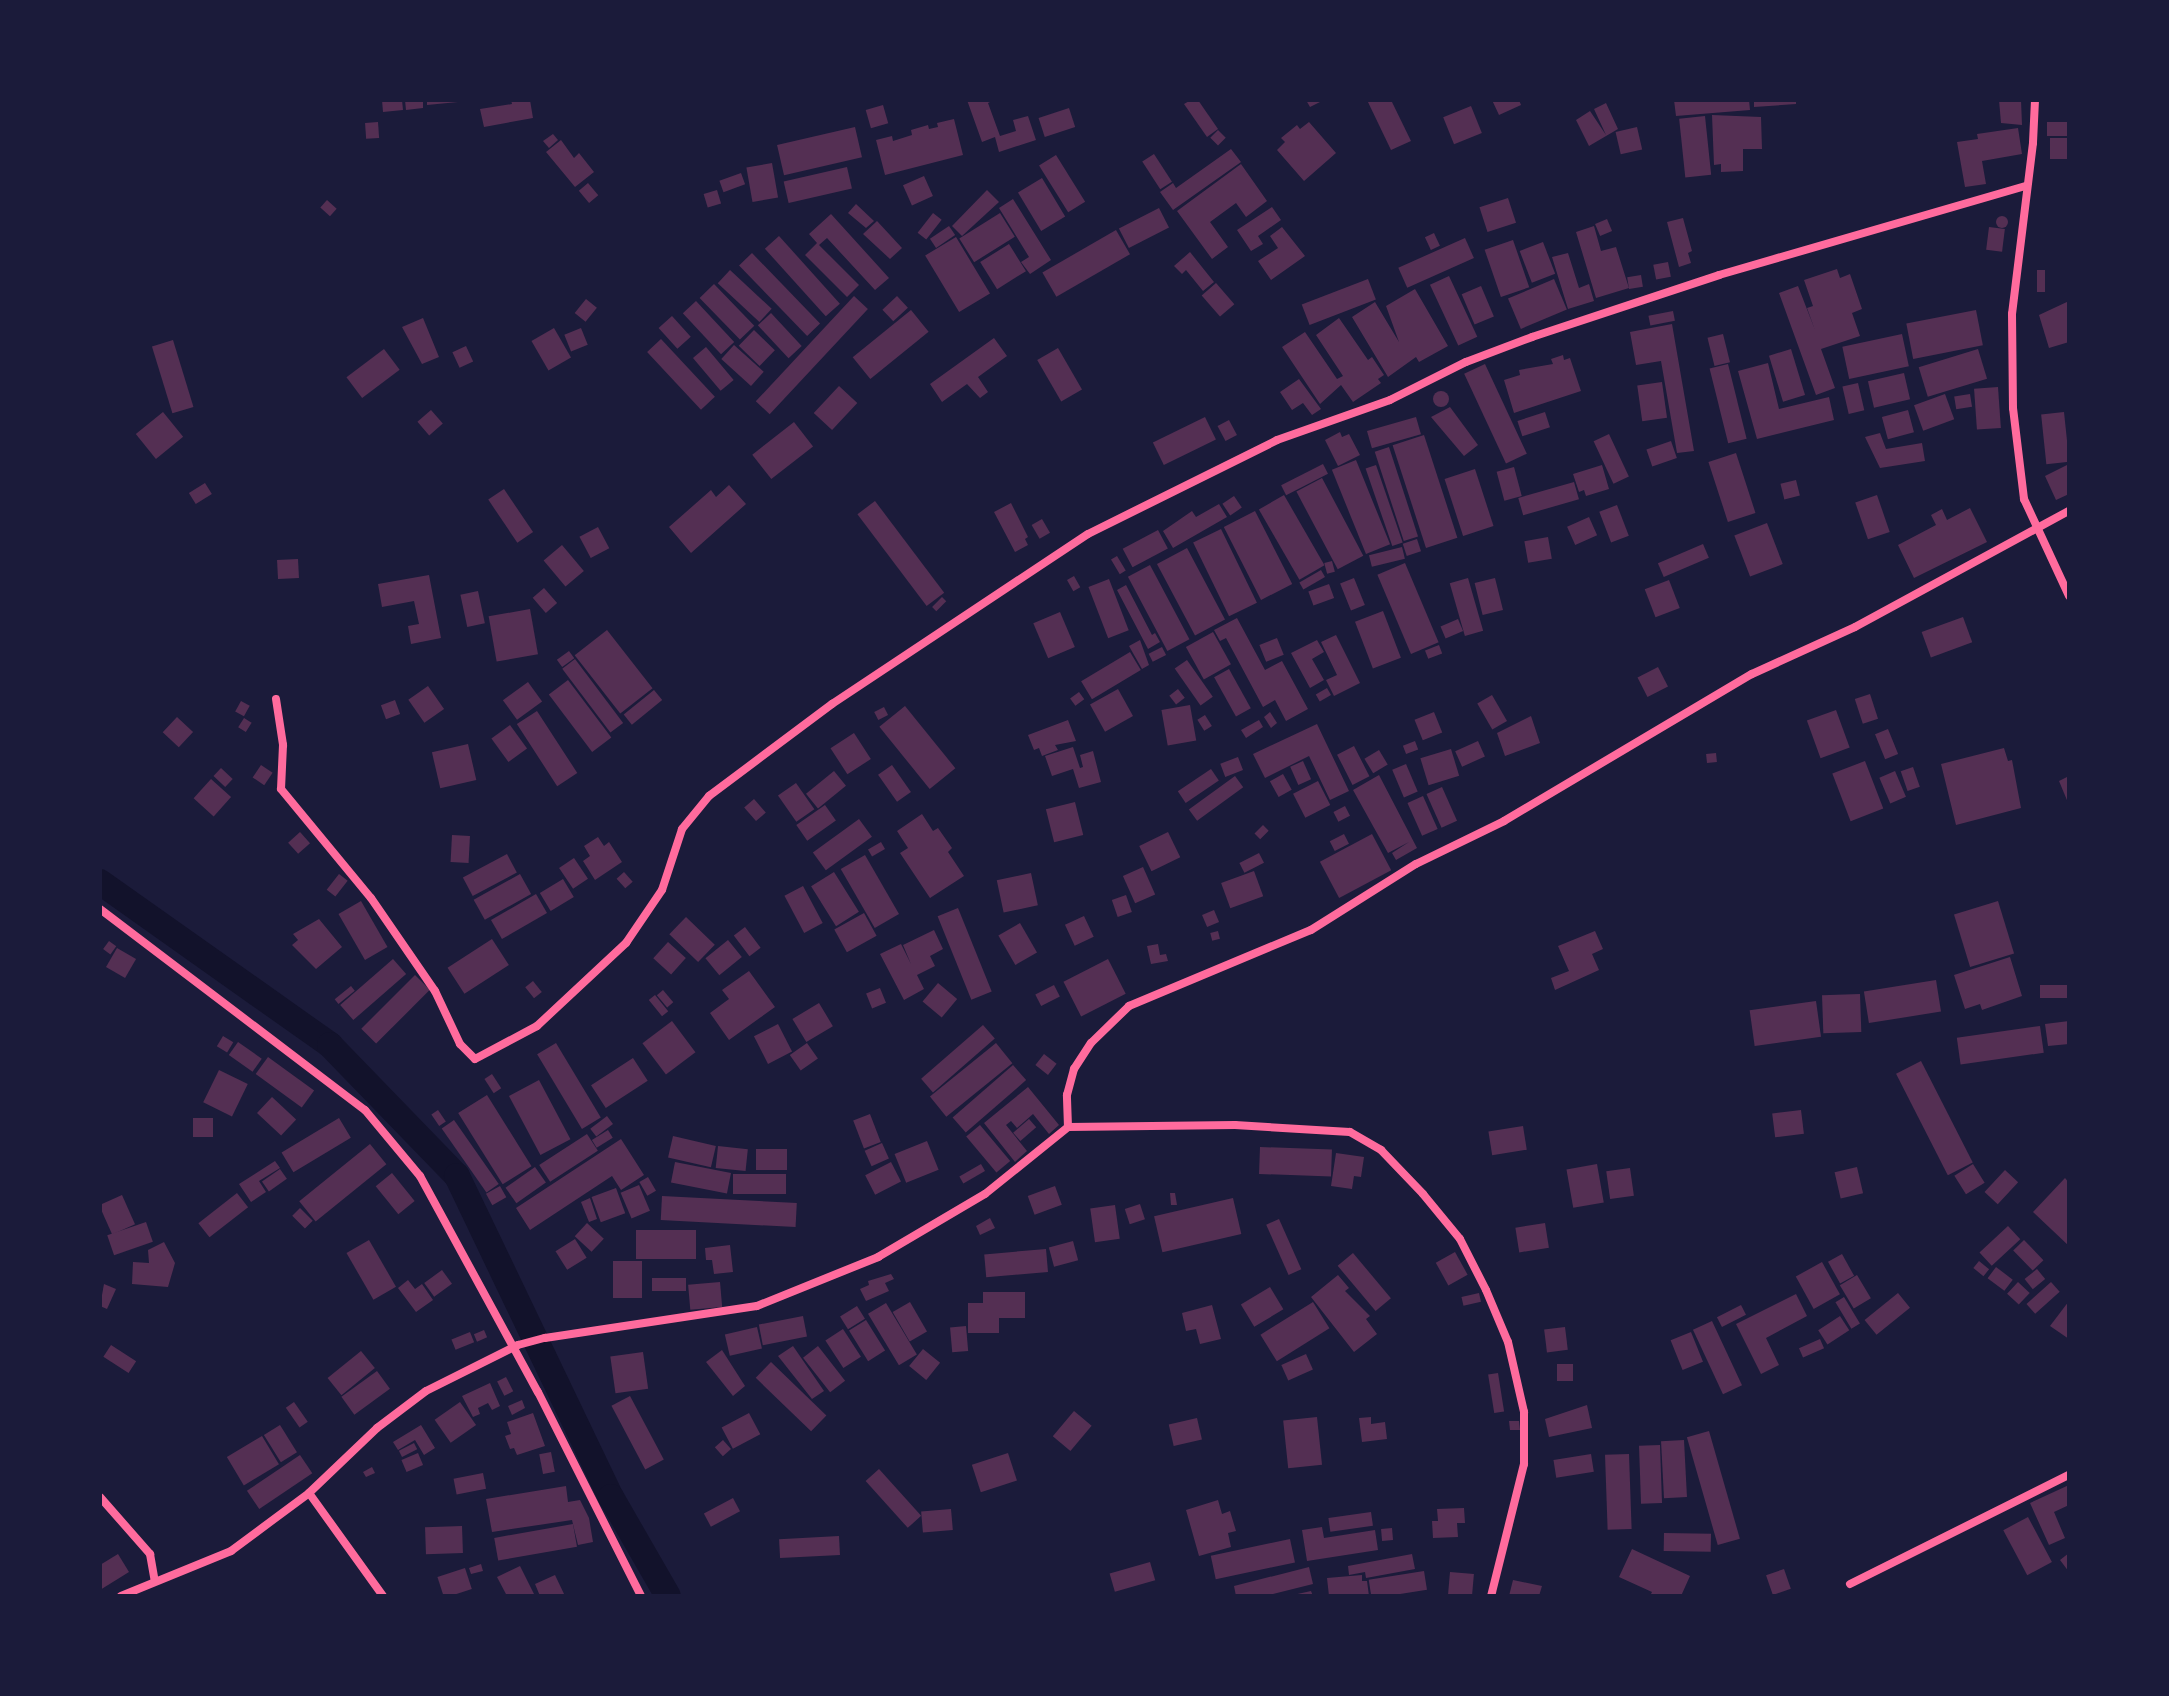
<!DOCTYPE html>
<style>
body{margin:0}
#map{position:relative;width:2169px;height:1696px;overflow:hidden;background:#1b1b3a;font-family:"Nunito Sans",sans-serif}
div>[style]{position:absolute}
.canal>*{height:26px;margin:-13px;padding:0 13px;transform-origin:13px;border-radius:13px;background:#12122b}
.building>*{inset:0;background:#542f53;transform-origin:0 0}
.round{border-radius:50%}
.minor>*{height:8px;margin:-4px;padding:0 4px;transform-origin:4px;border-radius:4px;background:#ff6b9d}
span{translate:-50% -50%;white-space:nowrap;text-align:center;line-height:1.15;-webkit-text-stroke:6px #1b1b3a;paint-order:stroke}
.frame{position:absolute;inset:0;border:102px solid #1b1b3a;pointer-events:none}
</style>
<div id="map">
<div class="canal">
<i style="left:100px;top:882px;width:282px;rotate:35.3deg"></i>
<i style="left:330px;top:1045px;width:182px;rotate:45.9deg"></i>
<i style="left:457px;top:1176px;width:356px;rotate:64.4deg"></i>
<i style="left:611px;top:1497px;width:114px;rotate:60.1deg"></i>
</div>
<div class="building">
<i style="clip-path:polygon(382px 100px,402px 100px,403px 110px,383px 112px)"></i>
<i style="clip-path:polygon(405px 100px,423px 100px,423px 108px,406px 110px)"></i>
<i style="clip-path:polygon(427px 100px,458px 100px,458px 102px,427px 105px)"></i>
<i style="clip-path:polygon(511px 100px,530px 100px,533px 118px,484px 127px,480px 109px,512px 104px)"></i>
<i style="clip-path:polygon(967px 100px,994px 100px,988px 103px,1000px 136px,1016px 131px,1013px 120px,1028px 116px,1036px 140px,999px 152px,995px 137px,982px 142px)"></i>
<i style="clip-path:polygon(1191px 100px,1198px 100px,1218px 129px,1207px 137px,1184px 104px)"></i>
<i style="clip-path:polygon(1306px 100px,1324px 100px,1310px 107px)"></i>
<i style="clip-path:polygon(1367px 100px,1391px 100px,1411px 141px,1391px 150px)"></i>
<i style="clip-path:polygon(1492px 100px,1519px 100px,1521px 105px,1499px 115px)"></i>
<i style="clip-path:polygon(1674px 100px,1749px 100px,1750px 110px,1676px 116px)"></i>
<i style="clip-path:polygon(1754px 100px,1796px 100px,1796px 104px,1754px 107px)"></i>
<i style="clip-path:polygon(1999px 100px,2021px 100px,2022px 125px,2001px 123px)"></i>
<i style="clip-path:polygon(1606px 103px,1618px 129px,1589px 146px,1576px 120px,1590px 111px,1606px 135px,1594px 109px)"></i>
<i style="left:883px;top:105px;width:19px;height:18px;rotate:74deg"></i>
<i style="left:1471px;top:106px;width:29px;height:30px;rotate:68deg"></i>
<i style="left:1069px;top:108px;width:20px;height:32px;rotate:72deg"></i>
<i style="clip-path:polygon(1712px 115px,1761px 117px,1762px 149px,1743px 149px,1743px 171px,1721px 172px,1721px 164px,1714px 165px)"></i>
<i style="left:1705px;top:116px;width:59px;height:26px;rotate:84deg"></i>
<i style="clip-path:polygon(954px 119px,963px 155px,885px 175px,876px 140px,892px 136px,893px 141px,912px 135px,911px 130px,928px 125px,929px 129px,938px 127px,937px 123px)"></i>
<i style="left:378px;top:122px;width:16px;height:13px;rotate:86deg"></i>
<i style="clip-path:polygon(1309px 122px,1336px 153px,1304px 181px,1277px 150px,1285px 142px,1281px 138px,1297px 125px,1300px 129px)"></i>
<i style="left:2069px;top:122px;width:14px;height:22px;rotate:90deg"></i>
<i style="left:855px;top:127px;width:31px;height:80px;rotate:77deg"></i>
<i style="left:1637px;top:127px;width:23px;height:22px;rotate:77deg"></i>
<i style="clip-path:polygon(2018px 128px,2022px 154px,1982px 161px,1986px 184px,1965px 187px,1957px 142px,1978px 139px,1977px 134px)"></i>
<i style="left:1218px;top:130px;width:11px;height:11px;rotate:45deg"></i>
<i style="clip-path:polygon(553px 134px,558px 140px,549px 148px,543px 141px)"></i>
<i style="left:2069px;top:138px;width:21px;height:19px;rotate:90deg"></i>
<i style="clip-path:polygon(561px 140px,574px 158px,579px 153px,594px 172px,575px 187px,546px 152px)"></i>
<i style="clip-path:polygon(1231px 149px,1241px 162px,1173px 210px,1160px 192px,1173px 183px,1176px 188px)"></i>
<i style="left:1154px;top:154px;width:33px;height:14px;rotate:57deg"></i>
<i style="left:1056px;top:155px;width:55px;height:20px;rotate:58deg"></i>
<i style="left:772px;top:163px;width:35px;height:26px;rotate:80deg"></i>
<i style="clip-path:polygon(1241px 164px,1267px 201px,1246px 217px,1236px 203px,1210px 222px,1228px 247px,1212px 259px,1177px 211px)"></i>
<i style="left:847px;top:167px;width:22px;height:65px;rotate:77deg"></i>
<i style="left:741px;top:173px;width:12px;height:23px;rotate:70deg"></i>
<i style="left:924px;top:176px;width:22px;height:23px;rotate:66deg"></i>
<i style="left:1042px;top:178px;width:45px;height:28px;rotate:59deg"></i>
<i style="left:588px;top:183px;width:16px;height:12px;rotate:50deg"></i>
<i style="left:717px;top:190px;width:14px;height:14px;rotate:73deg"></i>
<i style="clip-path:polygon(987px 190px,999px 202px,962px 236px,952px 226px)"></i>
<i style="left:1508px;top:198px;width:26px;height:30px;rotate:72deg"></i>
<i style="clip-path:polygon(1013px 199px,1051px 260px,1030px 274px,1021px 262px,1029px 257px,999px 208px)"></i>
<i style="left:327px;top:200px;width:13px;height:10px;rotate:42deg"></i>
<i style="clip-path:polygon(856px 204px,874px 221px,866px 228px,848px 213px)"></i>
<i style="clip-path:polygon(1272px 207px,1281px 220px,1258px 236px,1263px 244px,1251px 251px,1237px 230px)"></i>
<i style="left:1159px;top:208px;width:22px;height:45px;rotate:63deg"></i>
<i style="left:933px;top:213px;width:11px;height:25px;rotate:38deg"></i>
<i style="left:1000px;top:213px;width:28px;height:48px;rotate:58deg"></i>
<i style="clip-path:polygon(831px 214px,889px 278px,875px 290px,827px 238px,819px 245px,859px 285px,847px 297px,805px 255px,817px 243px,809px 234px)"></i>
<i class="round" style="left:1996px;top:216px;width:12px;height:12px"></i>
<i style="clip-path:polygon(1683px 218px,1692px 251px,1688px 253px,1691px 263px,1679px 267px,1667px 222px)"></i>
<i style="left:1607px;top:219px;width:13px;height:13px;rotate:67deg"></i>
<i style="clip-path:polygon(877px 221px,902px 248px,890px 259px,863px 234px)"></i>
<i style="left:949px;top:226px;width:11px;height:23px;rotate:56deg"></i>
<i style="clip-path:polygon(1594px 226px,1601px 251px,1616px 247px,1629px 288px,1596px 298px,1576px 232px)"></i>
<i style="clip-path:polygon(1282px 227px,1305px 256px,1271px 280px,1258px 261px,1278px 248px,1270px 236px)"></i>
<i style="left:1989px;top:227px;width:16px;height:23px;rotate:7deg"></i>
<i style="left:1116px;top:230px;width:28px;height:85px;rotate:60deg"></i>
<i style="left:1434px;top:233px;width:14px;height:10px;rotate:65deg"></i>
<i style="left:779px;top:236px;width:91px;height:19px;rotate:48deg"></i>
<i style="left:956px;top:237px;width:66px;height:36px;rotate:59deg"></i>
<i style="left:1465px;top:238px;width:22px;height:73px;rotate:66deg"></i>
<i style="left:1513px;top:240px;width:50px;height:30px;rotate:71deg"></i>
<i style="left:1543px;top:242px;width:34px;height:25px;rotate:69deg"></i>
<i style="left:1009px;top:244px;width:32px;height:34px;rotate:58deg"></i>
<i style="clip-path:polygon(1190px 252px,1214px 282px,1203px 291px,1186px 270px,1182px 274px,1174px 266px)"></i>
<i style="left:752px;top:253px;width:98px;height:18px;rotate:46deg"></i>
<i style="clip-path:polygon(1568px 253px,1579px 288px,1589px 284px,1594px 301px,1568px 309px,1552px 257px)"></i>
<i style="left:1668px;top:262px;width:15px;height:15px;rotate:79deg"></i>
<i style="clip-path:polygon(1837px 269px,1840px 278px,1850px 274px,1862px 309px,1852px 313px,1860px 336px,1821px 349px,1835px 388px,1816px 395px,1779px 293px,1798px 286px,1815px 330px,1807px 308px,1813px 306px,1804px 280px)"></i>
<i style="left:730px;top:270px;width:57px;height:18px;rotate:43deg"></i>
<i style="left:2037px;top:270px;width:8px;height:22px"></i>
<i style="left:1641px;top:275px;width:12px;height:14px;rotate:81deg"></i>
<i style="left:1449px;top:276px;width:67px;height:21px;rotate:65deg"></i>
<i style="left:1368px;top:279px;width:22px;height:71px;rotate:69deg"></i>
<i style="left:1554px;top:279px;width:33px;height:50px;rotate:67deg"></i>
<i style="left:1216px;top:283px;width:28px;height:19px;rotate:49deg"></i>
<i style="left:714px;top:284px;width:58px;height:20px;rotate:46deg"></i>
<i style="left:1481px;top:286px;width:33px;height:21px;rotate:67deg"></i>
<i style="clip-path:polygon(1415px 289px,1448px 346px,1419px 362px,1416px 357px,1388px 377px,1352px 317px,1375px 302px,1399px 342px,1386px 306px)"></i>
<i style="left:854px;top:296px;width:19px;height:144px;rotate:43deg"></i>
<i style="left:897px;top:296px;width:16px;height:20px;rotate:47deg"></i>
<i style="left:586px;top:299px;width:14px;height:18px;rotate:39deg"></i>
<i style="left:696px;top:301px;width:56px;height:18px;rotate:47deg"></i>
<i style="clip-path:polygon(2069px 301px,2069px 342px,2049px 348px,2039px 315px)"></i>
<i style="left:911px;top:310px;width:28px;height:75px;rotate:51deg"></i>
<i style="left:1976px;top:310px;width:36px;height:71px;rotate:79deg"></i>
<i style="left:1673px;top:311px;width:10px;height:25px;rotate:79deg"></i>
<i style="left:771px;top:313px;width:45px;height:18px;rotate:47deg"></i>
<i style="left:672px;top:316px;width:28px;height:18px;rotate:48deg"></i>
<i style="clip-path:polygon(423px 318px,439px 357px,422px 364px,402px 327px)"></i>
<i style="clip-path:polygon(1339px 318px,1368px 360px,1372px 357px,1384px 375px,1378px 379px,1381px 383px,1353px 402px,1341px 385px,1320px 404px,1282px 347px,1305px 332px,1337px 379px,1343px 376px,1316px 335px)"></i>
<i style="clip-path:polygon(1672px 324px,1694px 451px,1677px 453px,1661px 361px,1636px 365px,1630px 332px)"></i>
<i style="left:554px;top:328px;width:34px;height:26px;rotate:60deg"></i>
<i style="left:581px;top:328px;width:18px;height:18px;rotate:68deg"></i>
<i style="left:754px;top:330px;width:29px;height:22px;rotate:44deg"></i>
<i style="left:1723px;top:334px;width:29px;height:16px;rotate:76deg"></i>
<i style="left:1902px;top:334px;width:33px;height:61px;rotate:78deg"></i>
<i style="clip-path:polygon(994px 338px,1007px 356px,978px 377px,988px 392px,980px 398px,967px 384px,942px 402px,930px 384px)"></i>
<i style="left:661px;top:339px;width:79px;height:19px;rotate:47deg"></i>
<i style="left:173px;top:340px;width:70px;height:22px;rotate:73deg"></i>
<i style="left:734px;top:345px;width:40px;height:19px;rotate:42deg"></i>
<i style="left:466px;top:346px;width:17px;height:15px;rotate:65deg"></i>
<i style="left:706px;top:347px;width:43px;height:17px;rotate:50deg"></i>
<i style="left:1058px;top:348px;width:48px;height:24px;rotate:60deg"></i>
<i style="left:384px;top:349px;width:26px;height:47px;rotate:53deg"></i>
<i style="left:1791px;top:349px;width:48px;height:23px;rotate:73deg"></i>
<i style="left:1978px;top:349px;width:31px;height:62px;rotate:73deg"></i>
<i style="clip-path:polygon(1563px 355px,1564px 360px,1570px 358px,1581px 391px,1514px 413px,1504px 380px,1520px 375px,1519px 370px,1553px 364px,1551px 359px)"></i>
<i style="clip-path:polygon(1768px 363px,1779px 409px,1829px 397px,1834px 420px,1757px 439px,1738px 371px)"></i>
<i style="left:1485px;top:364px;width:99px;height:23px;rotate:65deg"></i>
<i style="left:1728px;top:364px;width:77px;height:19px;rotate:76deg"></i>
<i style="left:1904px;top:373px;width:27px;height:37px;rotate:77deg"></i>
<i style="clip-path:polygon(1299px 379px,1321px 409px,1312px 415px,1303px 403px,1292px 410px,1280px 392px)"></i>
<i style="left:1662px;top:382px;width:36px;height:25px;rotate:82deg"></i>
<i style="left:1858px;top:383px;width:28px;height:16px;rotate:77deg"></i>
<i style="left:839px;top:386px;width:25px;height:37px;rotate:43deg"></i>
<i style="left:1998px;top:387px;width:41px;height:24px;rotate:86deg"></i>
<i class="round" style="left:1433px;top:391px;width:16px;height:16px"></i>
<i style="left:1945px;top:394px;width:27px;height:33px;rotate:70deg"></i>
<i style="left:1970px;top:394px;width:13px;height:16px;rotate:81deg"></i>
<i style="clip-path:polygon(1450px 407px,1478px 445px,1464px 456px,1431px 417px)"></i>
<i style="left:431px;top:410px;width:18px;height:18px;rotate:49deg"></i>
<i style="left:1908px;top:410px;width:23px;height:27px;rotate:75deg"></i>
<i style="left:163px;top:412px;width:32px;height:35px;rotate:51deg"></i>
<i style="left:1545px;top:412px;width:16px;height:29px;rotate:72deg"></i>
<i style="left:2064px;top:412px;width:50px;height:23px;rotate:84deg"></i>
<i style="left:1205px;top:417px;width:25px;height:58px;rotate:64deg"></i>
<i style="left:1416px;top:417px;width:18px;height:51px;rotate:74deg"></i>
<i style="left:1229px;top:420px;width:17px;height:13px;rotate:62deg"></i>
<i style="left:794px;top:422px;width:31px;height:53px;rotate:52deg"></i>
<i style="clip-path:polygon(1340px 432px,1342px 437px,1349px 434px,1360px 455px,1338px 466px,1325px 440px)"></i>
<i style="clip-path:polygon(1880px 433px,1886px 449px,1922px 443px,1925px 461px,1880px 468px,1865px 437px)"></i>
<i style="left:1609px;top:434px;width:47px;height:17px;rotate:65deg"></i>
<i style="left:1424px;top:435px;width:108px;height:33px;rotate:72deg"></i>
<i style="left:1671px;top:441px;width:18px;height:26px;rotate:71deg"></i>
<i style="left:1389px;top:447px;width:94px;height:15px;rotate:72deg"></i>
<i style="left:1736px;top:453px;width:63px;height:29px;rotate:72deg"></i>
<i style="left:1356px;top:460px;width:91px;height:26px;rotate:68deg"></i>
<i style="left:1323px;top:464px;width:11px;height:47px;rotate:63deg"></i>
<i style="clip-path:polygon(2069px 464px,2069px 494px,2056px 500px,2045px 476px)"></i>
<i style="left:1376px;top:465px;width:82px;height:11px;rotate:71deg"></i>
<i style="clip-path:polygon(1602px 465px,1609px 489px,1586px 496px,1584px 490px,1579px 492px,1573px 474px)"></i>
<i style="left:1514px;top:467px;width:30px;height:18px;rotate:75deg"></i>
<i style="left:1475px;top:469px;width:60px;height:32px;rotate:72deg"></i>
<i style="left:1322px;top:478px;width:88px;height:29px;rotate:62deg"></i>
<i style="left:1796px;top:480px;width:16px;height:16px;rotate:76deg"></i>
<i style="left:1574px;top:482px;width:18px;height:58px;rotate:74deg"></i>
<i style="left:205px;top:483px;width:13px;height:19px;rotate:58deg"></i>
<i style="clip-path:polygon(729px 485px,746px 504px,691px 553px,669px 527px,711px 490px,716px 497px)"></i>
<i style="left:504px;top:489px;width:52px;height:19px;rotate:56deg"></i>
<i style="left:1284px;top:495px;width:81px;height:29px;rotate:60deg"></i>
<i style="left:1877px;top:495px;width:39px;height:23px;rotate:71deg"></i>
<i style="left:1234px;top:496px;width:14px;height:14px;rotate:56deg"></i>
<i style="left:875px;top:501px;width:115px;height:22px;rotate:53deg"></i>
<i style="clip-path:polygon(1011px 503px,1028px 537px,1025px 539px,1028px 545px,1015px 552px,994px 512px)"></i>
<i style="clip-path:polygon(1219px 504px,1227px 517px,1173px 548px,1163px 531px,1192px 511px,1196px 517px)"></i>
<i style="left:1617px;top:505px;width:33px;height:19px;rotate:69deg"></i>
<i style="clip-path:polygon(1970px 508px,1987px 542px,1914px 578px,1898px 545px,1936px 525px,1931px 515px,1942px 509px,1947px 520px)"></i>
<i style="left:1255px;top:511px;width:82px;height:35px;rotate:63deg"></i>
<i style="left:1589px;top:517px;width:20px;height:24px;rotate:66deg"></i>
<i style="left:1042px;top:519px;width:16px;height:12px;rotate:60deg"></i>
<i style="left:1767px;top:523px;width:44px;height:35px;rotate:69deg"></i>
<i style="left:598px;top:527px;width:24px;height:21px;rotate:62deg"></i>
<i style="left:1221px;top:529px;width:82px;height:31px;rotate:64deg"></i>
<i style="left:1158px;top:530px;width:21px;height:40px;rotate:62deg"></i>
<i style="left:1548px;top:537px;width:22px;height:24px;rotate:80deg"></i>
<i style="left:1417px;top:539px;width:13px;height:15px;rotate:72deg"></i>
<i style="left:1703px;top:544px;width:15px;height:49px;rotate:67deg"></i>
<i style="left:562px;top:545px;width:34px;height:24px;rotate:50deg"></i>
<i style="left:1402px;top:547px;width:12px;height:34px;rotate:76deg"></i>
<i style="left:1187px;top:548px;width:81px;height:34px;rotate:62deg"></i>
<i style="left:1117px;top:556px;width:17px;height:7px;rotate:59deg"></i>
<i style="left:298px;top:559px;width:19px;height:21px;rotate:87deg"></i>
<i style="left:1332px;top:561px;width:11px;height:8px;rotate:75deg"></i>
<i style="left:1405px;top:563px;width:86px;height:30px;rotate:67deg"></i>
<i style="left:1150px;top:565px;width:84px;height:25px;rotate:62deg"></i>
<i style="left:1321px;top:570px;width:8px;height:25px;rotate:60deg"></i>
<i style="clip-path:polygon(429px 575px,441px 638px,411px 644px,408px 626px,419px 624px,414px 601px,382px 607px,378px 584px)"></i>
<i style="left:1074px;top:576px;width:13px;height:8px;rotate:61deg"></i>
<i style="left:1354px;top:578px;width:29px;height:15px;rotate:68deg"></i>
<i style="left:1468px;top:578px;width:55px;height:19px;rotate:74deg"></i>
<i style="left:1495px;top:578px;width:33px;height:21px;rotate:76deg"></i>
<i style="left:1109px;top:579px;width:55px;height:22px;rotate:69deg"></i>
<i style="left:1669px;top:580px;width:30px;height:26px;rotate:69deg"></i>
<i style="left:1329px;top:584px;width:15px;height:22px;rotate:70deg"></i>
<i style="clip-path:polygon(1126px 585px,1152px 635px,1155px 633px,1160px 642px,1148px 649px,1117px 590px)"></i>
<i style="left:544px;top:588px;width:20px;height:15px;rotate:49deg"></i>
<i style="left:478px;top:591px;width:33px;height:18px;rotate:78deg"></i>
<i style="left:942px;top:597px;width:6px;height:14px;rotate:45deg"></i>
<i style="left:530px;top:609px;width:46px;height:42px;rotate:80deg"></i>
<i style="left:1383px;top:611px;width:50px;height:30px;rotate:69deg"></i>
<i style="left:1060px;top:612px;width:38px;height:29px;rotate:67deg"></i>
<i style="left:1963px;top:617px;width:27px;height:44px;rotate:70deg"></i>
<i style="clip-path:polygon(1237px 618px,1265px 670px,1282px 661px,1308px 709px,1286px 721px,1275px 700px,1263px 707px,1226px 638px,1220px 641px,1214px 630px)"></i>
<i style="left:1458px;top:619px;width:13px;height:19px;rotate:67deg"></i>
<i style="left:607px;top:630px;width:74px;height:41px;rotate:52deg"></i>
<i style="left:1213px;top:632px;width:37px;height:31px;rotate:61deg"></i>
<i style="clip-path:polygon(1336px 635px,1360px 683px,1334px 696px,1326px 680px,1337px 675px,1321px 642px)"></i>
<i style="left:1277px;top:638px;width:18px;height:19px;rotate:68deg"></i>
<i style="clip-path:polygon(1140px 640px,1149px 665px,1142px 669px,1129px 646px)"></i>
<i style="clip-path:polygon(1317px 640px,1324px 652px,1312px 659px,1324px 680px,1310px 688px,1291px 653px)"></i>
<i style="left:1439px;top:645px;width:9px;height:15px;rotate:69deg"></i>
<i style="left:1162px;top:647px;width:9px;height:15px;rotate:63deg"></i>
<i style="left:569px;top:651px;width:9px;height:15px;rotate:54deg"></i>
<i style="left:1130px;top:652px;width:21px;height:57px;rotate:59deg"></i>
<i style="left:575px;top:659px;width:80px;height:16px;rotate:53deg"></i>
<i style="left:1187px;top:660px;width:45px;height:15px;rotate:55deg"></i>
<i style="left:1658px;top:667px;width:22px;height:23px;rotate:63deg"></i>
<i style="left:1229px;top:669px;width:45px;height:17px;rotate:61deg"></i>
<i style="left:568px;top:680px;width:72px;height:24px;rotate:53deg"></i>
<i style="left:528px;top:682px;width:24px;height:31px;rotate:54deg"></i>
<i style="left:428px;top:686px;width:28px;height:24px;rotate:55deg"></i>
<i style="left:1327px;top:688px;width:8px;height:13px;rotate:60deg"></i>
<i style="left:1118px;top:689px;width:31px;height:32px;rotate:61deg"></i>
<i style="left:1178px;top:689px;width:11px;height:11px;rotate:52deg"></i>
<i style="left:654px;top:690px;width:13px;height:39px;rotate:51deg"></i>
<i style="left:1079px;top:692px;width:9px;height:11px;rotate:54deg"></i>
<i style="left:1870px;top:694px;width:26px;height:16px;rotate:72deg"></i>
<i style="left:1492px;top:695px;width:30px;height:17px;rotate:60deg"></i>
<i style="left:395px;top:700px;width:15px;height:15px;rotate:70deg"></i>
<i style="left:241px;top:701px;width:10px;height:12px;rotate:29deg"></i>
<i style="left:1190px;top:705px;width:36px;height:29px;rotate:80deg"></i>
<i style="left:905px;top:706px;width:80px;height:33px;rotate:51deg"></i>
<i style="left:884px;top:707px;width:9px;height:11px;rotate:63deg"></i>
<i style="left:1836px;top:710px;width:40px;height:31px;rotate:70deg"></i>
<i style="left:537px;top:711px;width:74px;height:24px;rotate:57deg"></i>
<i style="clip-path:polygon(1270px 712px,1277px 723px,1271px 728px,1264px 717px)"></i>
<i style="left:1434px;top:712px;width:22px;height:21px;rotate:68deg"></i>
<i style="left:1205px;top:715px;width:13px;height:9px;rotate:58deg"></i>
<i style="clip-path:polygon(1531px 716px,1540px 743px,1505px 756px,1497px 733px)"></i>
<i style="left:177px;top:717px;width:22px;height:21px;rotate:43deg"></i>
<i style="left:244px;top:718px;width:9px;height:11px;rotate:32deg"></i>
<i style="clip-path:polygon(1068px 720px,1076px 741px,1055px 745px,1058px 750px,1042px 756px,1039px 748px,1034px 750px,1028px 735px)"></i>
<i style="clip-path:polygon(1259px 720px,1263px 727px,1246px 738px,1241px 730px)"></i>
<i style="clip-path:polygon(1317px 724px,1349px 791px,1330px 800px,1309px 756px,1265px 778px,1253px 754px)"></i>
<i style="left:510px;top:725px;width:29px;height:23px;rotate:54deg"></i>
<i style="left:1888px;top:729px;width:27px;height:14px;rotate:68deg"></i>
<i style="left:854px;top:733px;width:31px;height:28px;rotate:57deg"></i>
<i style="left:1415px;top:741px;width:9px;height:13px;rotate:69deg"></i>
<i style="left:1478px;top:741px;width:17px;height:25px;rotate:66deg"></i>
<i style="left:468px;top:744px;width:37px;height:37px;rotate:77deg"></i>
<i style="left:1354px;top:746px;width:34px;height:19px;rotate:63deg"></i>
<i style="clip-path:polygon(1073px 747px,1080px 768px,1083px 767px,1080px 755px,1093px 751px,1101px 782px,1079px 788px,1073px 769px,1052px 776px,1045px 756px)"></i>
<i style="clip-path:polygon(2004px 748px,2008px 761px,2012px 760px,2021px 808px,1956px 825px,1941px 764px)"></i>
<i style="left:1451px;top:749px;width:28px;height:32px;rotate:73deg"></i>
<i style="left:1379px;top:750px;width:17px;height:17px;rotate:59deg"></i>
<i style="left:1716px;top:753px;width:9px;height:10px;rotate:84deg"></i>
<i style="left:1238px;top:757px;width:14px;height:19px;rotate:69deg"></i>
<i style="left:1303px;top:761px;width:20px;height:14px;rotate:66deg"></i>
<i style="left:1865px;top:761px;width:51px;height:35px;rotate:69deg"></i>
<i style="left:1406px;top:764px;width:30px;height:15px;rotate:67deg"></i>
<i style="left:261px;top:765px;width:14px;height:15px;rotate:34deg"></i>
<i style="left:892px;top:765px;width:33px;height:17px;rotate:55deg"></i>
<i style="left:1913px;top:767px;width:21px;height:13px;rotate:71deg"></i>
<i style="left:221px;top:768px;width:16px;height:11px;rotate:43deg"></i>
<i style="left:1211px;top:769px;width:14px;height:40px;rotate:56deg"></i>
<i style="left:834px;top:771px;width:19px;height:36px;rotate:51deg"></i>
<i style="left:1895px;top:771px;width:28px;height:17px;rotate:67deg"></i>
<i style="left:1283px;top:774px;width:18px;height:15px;rotate:61deg"></i>
<i style="clip-path:polygon(1379px 775px,1417px 848px,1396px 860px,1392px 853px,1409px 842px,1388px 853px,1353px 790px)"></i>
<i style="left:1235px;top:776px;width:14px;height:57px;rotate:54deg"></i>
<i style="clip-path:polygon(2069px 776px,2069px 805px,2059px 781px)"></i>
<i style="left:211px;top:779px;width:27px;height:26px;rotate:42deg"></i>
<i style="left:1318px;top:781px;width:27px;height:28px;rotate:63deg"></i>
<i style="left:796px;top:783px;width:32px;height:22px;rotate:55deg"></i>
<i style="left:1442px;top:787px;width:37px;height:17px;rotate:66deg"></i>
<i style="left:1423px;top:796px;width:36px;height:17px;rotate:66deg"></i>
<i style="left:754px;top:799px;width:18px;height:13px;rotate:49deg"></i>
<i style="left:1075px;top:802px;width:34px;height:30px;rotate:76deg"></i>
<i style="left:825px;top:805px;width:19px;height:35px;rotate:55deg"></i>
<i style="left:1345px;top:806px;width:11px;height:13px;rotate:63deg"></i>
<i style="clip-path:polygon(922px 814px,933px 831px,938px 828px,952px 848px,948px 852px,964px 876px,930px 898px,900px 853px,908px 848px,897px 831px)"></i>
<i style="left:859px;top:819px;width:22px;height:57px;rotate:54deg"></i>
<i style="left:1263px;top:825px;width:8px;height:12px;rotate:45deg"></i>
<i style="left:300px;top:832px;width:15px;height:16px;rotate:48deg"></i>
<i style="left:1168px;top:832px;width:28px;height:32px;rotate:64deg"></i>
<i style="left:1344px;top:834px;width:11px;height:16px;rotate:63deg"></i>
<i style="left:1372px;top:834px;width:41px;height:59px;rotate:62deg"></i>
<i style="left:452px;top:835px;width:18px;height:27px;rotate:3deg"></i>
<i style="clip-path:polygon(598px 837px,604px 846px,609px 842px,622px 862px,595px 880px,583px 861px,590px 856px,584px 846px)"></i>
<i style="left:881px;top:842px;width:8px;height:15px;rotate:60deg"></i>
<i style="left:1259px;top:853px;width:11px;height:22px;rotate:63deg"></i>
<i style="left:507px;top:854px;width:21px;height:50px;rotate:62deg"></i>
<i style="left:865px;top:855px;width:68px;height:28px;rotate:60deg"></i>
<i style="left:574px;top:858px;width:25px;height:18px;rotate:56deg"></i>
<i style="left:1143px;top:867px;width:30px;height:22px;rotate:66deg"></i>
<i style="left:1254px;top:871px;width:27px;height:35px;rotate:70deg"></i>
<i style="left:624px;top:872px;width:13px;height:10px;rotate:48deg"></i>
<i style="left:834px;top:872px;width:47px;height:27px;rotate:58deg"></i>
<i style="left:1031px;top:873px;width:33px;height:35px;rotate:78deg"></i>
<i style="left:339px;top:874px;width:11px;height:20px;rotate:38deg"></i>
<i style="left:520px;top:874px;width:23px;height:53px;rotate:61deg"></i>
<i style="left:563px;top:879px;width:21px;height:27px;rotate:59deg"></i>
<i style="left:803px;top:886px;width:42px;height:21px;rotate:62deg"></i>
<i style="left:536px;top:894px;width:22px;height:52px;rotate:60deg"></i>
<i style="left:1126px;top:895px;width:18px;height:15px;rotate:71deg"></i>
<i style="left:361px;top:901px;width:53px;height:26px;rotate:60deg"></i>
<i style="left:1998px;top:901px;width:55px;height:46px;rotate:73deg"></i>
<i style="left:958px;top:908px;width:90px;height:22px;rotate:68deg"></i>
<i style="left:1214px;top:910px;width:13px;height:13px;rotate:67deg"></i>
<i style="left:864px;top:913px;width:26px;height:34px;rotate:61deg"></i>
<i style="left:1084px;top:916px;width:23px;height:21px;rotate:65deg"></i>
<i style="left:686px;top:917px;width:40px;height:24px;rotate:44deg"></i>
<i style="clip-path:polygon(319px 919px,342px 947px,316px 969px,292px 945px,298px 940px,293px 934px)"></i>
<i style="left:1020px;top:923px;width:34px;height:25px;rotate:60deg"></i>
<i style="left:745px;top:927px;width:26px;height:14px;rotate:53deg"></i>
<i style="clip-path:polygon(934px 930px,943px 949px,930px 956px,935px 966px,917px 975px,924px 989px,904px 1000px,880px 954px,901px 944px,911px 964px,903px 945px)"></i>
<i style="left:1218px;top:931px;width:8px;height:8px;rotate:76deg"></i>
<i style="clip-path:polygon(1595px 931px,1603px 949px,1592px 954px,1599px 970px,1555px 990px,1551px 978px,1569px 971px,1558px 946px)"></i>
<i style="left:492px;top:939px;width:31px;height:53px;rotate:57deg"></i>
<i style="left:728px;top:940px;width:22px;height:29px;rotate:51deg"></i>
<i style="left:109px;top:941px;width:9px;height:10px;rotate:36deg"></i>
<i style="left:668px;top:942px;width:24px;height:22px;rotate:42deg"></i>
<i style="clip-path:polygon(1158px 944px,1160px 955px,1166px 954px,1168px 961px,1151px 964px,1147px 946px)"></i>
<i style="left:117px;top:948px;width:22px;height:22px;rotate:30deg"></i>
<i style="clip-path:polygon(2010px 957px,2022px 996px,1982px 1010px,1980px 1004px,1965px 1009px,1954px 975px)"></i>
<i style="left:393px;top:959px;width:20px;height:70px;rotate:49deg"></i>
<i style="left:1108px;top:959px;width:39px;height:50px;rotate:63deg"></i>
<i style="clip-path:polygon(749px 971px,775px 1007px,729px 1040px,710px 1013px,729px 999px,722px 990px)"></i>
<i style="left:415px;top:975px;width:21px;height:76px;rotate:45deg"></i>
<i style="left:1936px;top:980px;width:32px;height:73px;rotate:81deg"></i>
<i style="left:533px;top:981px;width:14px;height:10px;rotate:51deg"></i>
<i style="left:938px;top:983px;width:25px;height:24px;rotate:40deg"></i>
<i style="left:1054px;top:985px;width:13px;height:21px;rotate:63deg"></i>
<i style="left:2069px;top:985px;width:13px;height:29px;rotate:90deg"></i>
<i style="left:351px;top:986px;width:6px;height:21px;rotate:51deg"></i>
<i style="left:880px;top:988px;width:16px;height:15px;rotate:68deg"></i>
<i style="left:663px;top:990px;width:16px;height:8px;rotate:50deg"></i>
<i style="left:1860px;top:994px;width:38px;height:38px;rotate:88deg"></i>
<i style="left:655px;top:995px;width:21px;height:8px;rotate:51deg"></i>
<i style="left:1816px;top:1001px;width:36px;height:67px;rotate:82deg"></i>
<i style="left:819px;top:1003px;width:27px;height:31px;rotate:59deg"></i>
<i style="left:672px;top:1021px;width:39px;height:37px;rotate:53deg"></i>
<i style="clip-path:polygon(2069px 1021px,2069px 1044px,2048px 1046px,2045px 1024px)"></i>
<i style="left:778px;top:1024px;width:31px;height:27px;rotate:63deg"></i>
<i style="left:983px;top:1025px;width:18px;height:82px;rotate:49deg"></i>
<i style="left:2040px;top:1026px;width:27px;height:84px;rotate:82deg"></i>
<i style="left:223px;top:1036px;width:12px;height:12px;rotate:31deg"></i>
<i style="left:238px;top:1042px;width:29px;height:16px;rotate:35deg"></i>
<i style="left:556px;top:1043px;width:87px;height:22px;rotate:59deg"></i>
<i style="left:807px;top:1043px;width:19px;height:21px;rotate:55deg"></i>
<i style="left:996px;top:1043px;width:26px;height:85px;rotate:51deg"></i>
<i style="left:1044px;top:1054px;width:16px;height:14px;rotate:38deg"></i>
<i style="left:268px;top:1057px;width:57px;height:21px;rotate:36deg"></i>
<i style="left:633px;top:1058px;width:27px;height:50px;rotate:57deg"></i>
<i style="left:1921px;top:1061px;width:114px;height:28px;rotate:63deg"></i>
<i style="left:1013px;top:1065px;width:20px;height:80px;rotate:49deg"></i>
<i style="left:219px;top:1070px;width:32px;height:36px;rotate:26deg"></i>
<i style="left:492px;top:1074px;width:17px;height:9px;rotate:57deg"></i>
<i style="left:539px;top:1080px;width:67px;height:34px;rotate:62deg"></i>
<i style="clip-path:polygon(1028px 1087px,1059px 1125px,1049px 1134px,1033px 1114px,1017px 1128px,1011px 1121px,1006px 1125px,1027px 1151px,1015px 1162px,984px 1123px)"></i>
<i style="left:487px;top:1095px;width:84px;height:34px;rotate:58deg"></i>
<i style="left:272px;top:1097px;width:33px;height:22px;rotate:43deg"></i>
<i style="left:438px;top:1110px;width:14px;height:8px;rotate:56deg"></i>
<i style="left:1801px;top:1110px;width:24px;height:29px;rotate:83deg"></i>
<i style="left:870px;top:1114px;width:30px;height:18px;rotate:69deg"></i>
<i style="left:607px;top:1116px;width:10px;height:21px;rotate:53deg"></i>
<i style="left:213px;top:1118px;width:19px;height:20px;rotate:90deg"></i>
<i style="left:339px;top:1118px;width:23px;height:67px;rotate:59deg"></i>
<i style="left:1029px;top:1119px;width:11px;height:21px;rotate:49deg"></i>
<i style="left:454px;top:1120px;width:78px;height:15px;rotate:55deg"></i>
<i style="left:980px;top:1125px;width:47px;height:18px;rotate:50deg"></i>
<i style="left:1523px;top:1126px;width:24px;height:35px;rotate:81deg"></i>
<i style="left:608px;top:1130px;width:9px;height:19px;rotate:58deg"></i>
<i style="left:587px;top:1134px;width:20px;height:57px;rotate:57deg"></i>
<i style="left:673px;top:1136px;width:44px;height:22px;rotate:13deg"></i>
<i style="clip-path:polygon(621px 1139px,644px 1175px,621px 1190px,612px 1176px,530px 1230px,516px 1208px)"></i>
<i style="left:927px;top:1141px;width:31px;height:35px;rotate:68deg"></i>
<i style="left:882px;top:1143px;width:17px;height:19px;rotate:66deg"></i>
<i style="left:370px;top:1144px;width:26px;height:91px;rotate:51deg"></i>
<i style="left:718px;top:1146px;width:30px;height:22px;rotate:6deg"></i>
<i style="left:1260px;top:1147px;width:72px;height:27px;rotate:2deg"></i>
<i style="left:756px;top:1149px;width:31px;height:21px"></i>
<i style="clip-path:polygon(1336px 1153px,1364px 1157px,1361px 1177px,1354px 1176px,1352px 1189px,1331px 1186px)"></i>
<i style="clip-path:polygon(275px 1161px,280px 1168px,259px 1181px,266px 1192px,251px 1202px,239px 1184px)"></i>
<i style="left:675px;top:1162px;width:57px;height:21px;rotate:11deg"></i>
<i style="left:891px;top:1162px;width:22px;height:29px;rotate:63deg"></i>
<i style="left:981px;top:1164px;width:8px;height:25px;rotate:60deg"></i>
<i style="left:1597px;top:1164px;width:39px;height:31px;rotate:80deg"></i>
<i style="left:1973px;top:1164px;width:22px;height:22px;rotate:58deg"></i>
<i style="left:535px;top:1167px;width:19px;height:36px;rotate:55deg"></i>
<i style="left:1857px;top:1167px;width:27px;height:23px;rotate:77deg"></i>
<i style="left:1630px;top:1168px;width:28px;height:24px;rotate:82deg"></i>
<i style="left:280px;top:1169px;width:12px;height:22px;rotate:55deg"></i>
<i style="left:2005px;top:1170px;width:18px;height:30px;rotate:43deg"></i>
<i style="left:392px;top:1173px;width:36px;height:21px;rotate:51deg"></i>
<i style="left:786px;top:1174px;width:20px;height:53px;rotate:90deg"></i>
<i style="left:648px;top:1177px;width:16px;height:10px;rotate:60deg"></i>
<i style="clip-path:polygon(2065px 1178px,2069px 1183px,2069px 1246px,2033px 1212px)"></i>
<i style="left:639px;top:1185px;width:28px;height:20px;rotate:67deg"></i>
<i style="left:500px;top:1186px;width:13px;height:16px;rotate:61deg"></i>
<i style="left:1055px;top:1186px;width:20px;height:29px;rotate:70deg"></i>
<i style="left:616px;top:1188px;width:27px;height:26px;rotate:70deg"></i>
<i style="left:237px;top:1193px;width:18px;height:49px;rotate:52deg"></i>
<i style="clip-path:polygon(1170px 1193px,1175px 1193px,1177px 1205px,1171px 1205px)"></i>
<i style="left:122px;top:1195px;width:32px;height:25px;rotate:66deg"></i>
<i style="left:662px;top:1196px;width:135px;height:24px;rotate:3deg"></i>
<i style="clip-path:polygon(590px 1198px,597px 1219px,589px 1222px,581px 1202px)"></i>
<i style="left:1233px;top:1198px;width:37px;height:81px;rotate:77deg"></i>
<i style="left:1140px;top:1204px;width:16px;height:16px;rotate:72deg"></i>
<i style="left:1115px;top:1205px;width:34px;height:25px;rotate:82deg"></i>
<i style="left:300px;top:1208px;width:18px;height:11px;rotate:45deg"></i>
<i style="clip-path:polygon(990px 1218px,995px 1228px,980px 1235px,976px 1226px)"></i>
<i style="left:1279px;top:1219px;width:55px;height:14px;rotate:66deg"></i>
<i style="left:146px;top:1222px;width:21px;height:41px;rotate:71deg"></i>
<i style="left:587px;top:1223px;width:23px;height:18px;rotate:43deg"></i>
<i style="left:1545px;top:1223px;width:25px;height:30px;rotate:81deg"></i>
<i style="left:2008px;top:1226px;width:18px;height:39px;rotate:47deg"></i>
<i style="left:636px;top:1230px;width:60px;height:29px"></i>
<i style="left:575px;top:1239px;width:22px;height:23px;rotate:58deg"></i>
<i style="left:369px;top:1240px;width:54px;height:26px;rotate:60deg"></i>
<i style="left:2024px;top:1240px;width:28px;height:15px;rotate:46deg"></i>
<i style="left:1073px;top:1241px;width:20px;height:25px;rotate:75deg"></i>
<i style="clip-path:polygon(164px 1242px,175px 1263px,168px 1287px,132px 1284px,133px 1262px,149px 1263px,148px 1250px)"></i>
<i style="clip-path:polygon(730px 1245px,733px 1272px,714px 1274px,712px 1260px,706px 1260px,705px 1248px)"></i>
<i style="left:1046px;top:1249px;width:23px;height:62px;rotate:85deg"></i>
<i style="left:1455px;top:1252px;width:26px;height:22px;rotate:61deg"></i>
<i style="left:1353px;top:1253px;width:59px;height:20px;rotate:50deg"></i>
<i style="left:1842px;top:1254px;width:25px;height:16px;rotate:61deg"></i>
<i style="left:613px;top:1261px;width:29px;height:37px"></i>
<i style="left:1979px;top:1261px;width:13px;height:9px;rotate:39deg"></i>
<i style="left:1822px;top:1262px;width:37px;height:30px;rotate:61deg"></i>
<i style="left:1996px;top:1267px;width:21px;height:14px;rotate:37deg"></i>
<i style="left:2037px;top:1269px;width:13px;height:16px;rotate:51deg"></i>
<i style="left:442px;top:1270px;width:17px;height:22px;rotate:54deg"></i>
<i style="clip-path:polygon(891px 1274px,894px 1279px,885px 1283px,889px 1291px,866px 1301px,860px 1289px,869px 1285px,868px 1281px)"></i>
<i style="clip-path:polygon(1338px 1275px,1349px 1288px,1345px 1291px,1370px 1316px,1366px 1319px,1377px 1334px,1354px 1352px,1311px 1297px)"></i>
<i style="left:1857px;top:1275px;width:27px;height:20px;rotate:59deg"></i>
<i style="left:652px;top:1278px;width:34px;height:13px"></i>
<i style="clip-path:polygon(408px 1280px,415px 1289px,422px 1284px,433px 1300px,416px 1312px,398px 1288px)"></i>
<i style="left:720px;top:1282px;width:25px;height:32px;rotate:85deg"></i>
<i style="left:2018px;top:1282px;width:16px;height:16px;rotate:43deg"></i>
<i style="left:2051px;top:1282px;width:13px;height:33px;rotate:48deg"></i>
<i style="clip-path:polygon(104px 1284px,116px 1289px,107px 1309px,100px 1306px)"></i>
<i style="left:1270px;top:1287px;width:26px;height:34px;rotate:59deg"></i>
<i style="clip-path:polygon(983px 1292px,1025px 1292px,1025px 1318px,999px 1318px,999px 1333px,968px 1333px,968px 1303px,983px 1303px)"></i>
<i style="left:1479px;top:1293px;width:9px;height:18px;rotate:77deg"></i>
<i style="left:1898px;top:1293px;width:19px;height:43px;rotate:51deg"></i>
<i style="clip-path:polygon(1796px 1294px,1807px 1316px,1766px 1338px,1779px 1365px,1761px 1374px,1736px 1324px)"></i>
<i style="left:1844px;top:1297px;width:31px;height:10px;rotate:59deg"></i>
<i style="clip-path:polygon(2069px 1301px,2069px 1339px,2050px 1326px)"></i>
<i style="left:910px;top:1302px;width:34px;height:20px;rotate:60deg"></i>
<i style="left:1313px;top:1302px;width:31px;height:62px;rotate:58deg"></i>
<i style="left:886px;top:1303px;width:60px;height:21px;rotate:59deg"></i>
<i style="clip-path:polygon(1212px 1305px,1221px 1339px,1200px 1344px,1196px 1329px,1186px 1331px,1182px 1313px)"></i>
<i style="left:1741px;top:1305px;width:11px;height:27px;rotate:63deg"></i>
<i style="left:857px;top:1306px;width:15px;height:20px;rotate:58deg"></i>
<i style="left:803px;top:1316px;width:21px;height:45px;rotate:79deg"></i>
<i style="left:1840px;top:1316px;width:17px;height:26px;rotate:57deg"></i>
<i style="left:866px;top:1320px;width:36px;height:20px;rotate:58deg"></i>
<i style="left:1712px;top:1321px;width:71px;height:21px;rotate:65deg"></i>
<i style="left:966px;top:1326px;width:25px;height:16px;rotate:85deg"></i>
<i style="left:757px;top:1327px;width:22px;height:33px;rotate:77deg"></i>
<i style="left:1565px;top:1327px;width:23px;height:21px;rotate:83deg"></i>
<i style="left:843px;top:1329px;width:33px;height:21px;rotate:57deg"></i>
<i style="left:484px;top:1330px;width:8px;height:11px;rotate:67deg"></i>
<i style="left:470px;top:1332px;width:11px;height:20px;rotate:68deg"></i>
<i style="left:1691px;top:1332px;width:32px;height:22px;rotate:68deg"></i>
<i style="left:1820px;top:1339px;width:10px;height:23px;rotate:66deg"></i>
<i style="left:111px;top:1345px;width:30px;height:14px;rotate:33deg"></i>
<i style="clip-path:polygon(793px 1346px,824px 1391px,812px 1399px,778px 1356px)"></i>
<i style="left:818px;top:1346px;width:44px;height:19px;rotate:52deg"></i>
<i style="left:923px;top:1349px;width:22px;height:22px;rotate:39deg"></i>
<i style="clip-path:polygon(722px 1350px,745px 1386px,733px 1396px,706px 1362px)"></i>
<i style="left:361px;top:1351px;width:22px;height:43px;rotate:51deg"></i>
<i style="left:643px;top:1352px;width:37px;height:33px;rotate:82deg"></i>
<i style="left:1306px;top:1354px;width:17px;height:27px;rotate:66deg"></i>
<i style="left:771px;top:1362px;width:77px;height:22px;rotate:44deg"></i>
<i style="left:1557px;top:1364px;width:16px;height:17px"></i>
<i style="left:377px;top:1371px;width:22px;height:44px;rotate:54deg"></i>
<i style="left:1498px;top:1373px;width:39px;height:10px;rotate:81deg"></i>
<i style="left:506px;top:1377px;width:16px;height:10px;rotate:63deg"></i>
<i style="clip-path:polygon(490px 1383px,500px 1406px,492px 1410px,488px 1403px,478px 1408px,480px 1414px,473px 1417px,462px 1396px)"></i>
<i style="left:630px;top:1396px;width:72px;height:21px;rotate:62deg"></i>
<i style="clip-path:polygon(522px 1400px,525px 1408px,512px 1415px,508px 1406px)"></i>
<i style="left:294px;top:1402px;width:24px;height:10px;rotate:55deg"></i>
<i style="left:460px;top:1402px;width:28px;height:31px;rotate:55deg"></i>
<i style="clip-path:polygon(1587px 1405px,1592px 1428px,1549px 1437px,1545px 1419px)"></i>
<i style="left:1074px;top:1411px;width:23px;height:33px;rotate:40deg"></i>
<i style="clip-path:polygon(533px 1413px,545px 1446px,517px 1455px,514px 1448px,510px 1449px,505px 1436px,511px 1434px,507px 1422px)"></i>
<i style="left:749px;top:1413px;width:24px;height:31px;rotate:62deg"></i>
<i style="left:1317px;top:1417px;width:48px;height:34px;rotate:84deg"></i>
<i style="clip-path:polygon(1371px 1417px,1371px 1424px,1385px 1422px,1387px 1439px,1362px 1442px,1359px 1418px)"></i>
<i style="left:1197px;top:1418px;width:22px;height:29px;rotate:77deg"></i>
<i style="clip-path:polygon(1509px 1421px,1519px 1421px,1520px 1430px,1510px 1430px)"></i>
<i style="left:280px;top:1425px;width:32px;height:19px;rotate:58deg"></i>
<i style="clip-path:polygon(421px 1425px,435px 1448px,424px 1455px,415px 1440px,398px 1450px,393px 1442px)"></i>
<i style="left:1709px;top:1431px;width:112px;height:23px;rotate:74deg"></i>
<i style="left:262px;top:1436px;width:33px;height:41px;rotate:59deg"></i>
<i style="left:723px;top:1440px;width:12px;height:11px;rotate:48deg"></i>
<i style="left:1684px;top:1440px;width:57px;height:23px;rotate:87deg"></i>
<i style="left:414px;top:1443px;width:7px;height:17px;rotate:63deg"></i>
<i style="left:1660px;top:1445px;width:58px;height:21px;rotate:88deg"></i>
<i style="left:551px;top:1452px;width:20px;height:12px;rotate:79deg"></i>
<i style="left:418px;top:1453px;width:13px;height:18px;rotate:67deg"></i>
<i style="left:1008px;top:1453px;width:29px;height:38px;rotate:72deg"></i>
<i style="left:1591px;top:1454px;width:18px;height:38px;rotate:81deg"></i>
<i style="left:1629px;top:1454px;width:75px;height:24px;rotate:88deg"></i>
<i style="left:300px;top:1455px;width:22px;height:64px;rotate:56deg"></i>
<i style="clip-path:polygon(372px 1467px,375px 1473px,366px 1477px,363px 1472px)"></i>
<i style="left:879px;top:1469px;width:63px;height:18px;rotate:48deg"></i>
<i style="left:483px;top:1473px;width:16px;height:30px;rotate:79deg"></i>
<i style="clip-path:polygon(2069px 1485px,2069px 1505px,2054px 1512px,2065px 1538px,2049px 1545px,2030px 1503px)"></i>
<i style="clip-path:polygon(566px 1486px,568px 1502px,580px 1500px,589px 1518px,593px 1542px,578px 1545px,572px 1520px,492px 1532px,486px 1499px)"></i>
<i style="left:733px;top:1498px;width:15px;height:33px;rotate:62deg"></i>
<i style="clip-path:polygon(1218px 1500px,1222px 1514px,1230px 1511px,1236px 1531px,1228px 1533px,1231px 1547px,1199px 1556px,1186px 1510px)"></i>
<i style="clip-path:polygon(1464px 1508px,1465px 1523px,1457px 1523px,1458px 1537px,1433px 1538px,1432px 1521px,1438px 1521px,1437px 1509px)"></i>
<i style="left:951px;top:1509px;width:21px;height:30px;rotate:85deg"></i>
<i style="left:1371px;top:1512px;width:14px;height:43px;rotate:82deg"></i>
<i style="left:2028px;top:1517px;width:51px;height:28px;rotate:62deg"></i>
<i style="left:573px;top:1524px;width:23px;height:80px;rotate:80deg"></i>
<i style="left:462px;top:1526px;width:27px;height:37px;rotate:88deg"></i>
<i style="clip-path:polygon(1322px 1527px,1324px 1538px,1375px 1530px,1378px 1550px,1307px 1561px,1302px 1530px)"></i>
<i style="left:1392px;top:1528px;width:12px;height:11px;rotate:85deg"></i>
<i style="left:1664px;top:1533px;width:47px;height:18px;rotate:1deg"></i>
<i style="left:839px;top:1536px;width:19px;height:60px;rotate:87deg"></i>
<i style="left:1290px;top:1539px;width:24px;height:81px;rotate:78deg"></i>
<i style="clip-path:polygon(1632px 1549px,1690px 1576px,1681px 1596px,1650px 1596px,1652px 1592px,1619px 1577px)"></i>
<i style="clip-path:polygon(2069px 1553px,2069px 1572px,2060px 1560px)"></i>
<i style="clip-path:polygon(118px 1554px,129px 1572px,100px 1590px,100px 1565px)"></i>
<i style="clip-path:polygon(1412px 1554px,1415px 1569px,1366px 1578px,1365px 1572px,1349px 1575px,1348px 1566px)"></i>
<i style="left:1150px;top:1562px;width:19px;height:42px;rotate:74deg"></i>
<i style="clip-path:polygon(481px 1564px,483px 1571px,471px 1574px,469px 1568px)"></i>
<i style="clip-path:polygon(520px 1566px,535px 1596px,507px 1596px,497px 1577px)"></i>
<i style="clip-path:polygon(1309px 1567px,1313px 1584px,1265px 1596px,1236px 1596px,1234px 1586px)"></i>
<i style="left:465px;top:1568px;width:22px;height:29px;rotate:72deg"></i>
<i style="left:1784px;top:1569px;width:21px;height:19px;rotate:71deg"></i>
<i style="left:1424px;top:1571px;width:19px;height:56px;rotate:81deg"></i>
<i style="left:1450px;top:1572px;width:24px;height:24px;rotate:5deg"></i>
<i style="clip-path:polygon(555px 1575px,565px 1596px,540px 1596px,535px 1584px)"></i>
<i style="clip-path:polygon(1362px 1575px,1362px 1581px,1367px 1581px,1369px 1596px,1329px 1596px,1327px 1578px)"></i>
<i style="clip-path:polygon(1513px 1580px,1542px 1586px,1539px 1596px,1509px 1596px)"></i>
<i style="clip-path:polygon(1311px 1591px,1313px 1596px,1293px 1596px,1293px 1595px)"></i>
</div>
<div class="minor">
<i style="left:2035px;top:100px;width:43px;rotate:92.7deg"></i>
<i style="left:2033px;top:143px;width:172px;rotate:97deg"></i>
<i style="left:2012px;top:314px;width:94px;rotate:89.4deg"></i>
<i style="left:2013px;top:408px;width:92px;rotate:83.1deg"></i>
<i style="left:2024px;top:499px;width:107px;rotate:65.1deg"></i>
<i style="left:276px;top:699px;width:47px;rotate:81.3deg"></i>
<i style="left:283px;top:745px;width:44px;rotate:92.6deg"></i>
<i style="left:281px;top:789px;width:141px;rotate:50.5deg"></i>
<i style="left:371px;top:898px;width:113px;rotate:55.5deg"></i>
<i style="left:435px;top:991px;width:59px;rotate:64.7deg"></i>
<i style="left:460px;top:1044px;width:21px;rotate:45deg"></i>
<i style="left:475px;top:1059px;width:70px;rotate:-28deg"></i>
<i style="left:537px;top:1026px;width:122px;rotate:-43deg"></i>
<i style="left:626px;top:943px;width:64px;rotate:-55.8deg"></i>
<i style="left:662px;top:890px;width:64px;rotate:-71.8deg"></i>
<i style="left:682px;top:829px;width:43px;rotate:-50.7deg"></i>
<i style="left:709px;top:796px;width:154px;rotate:-36.8deg"></i>
<i style="left:832px;top:704px;width:307px;rotate:-33.6deg"></i>
<i style="left:1088px;top:534px;width:211px;rotate:-26.4deg"></i>
<i style="left:1277px;top:440px;width:120px;rotate:-19.5deg"></i>
<i style="left:1390px;top:400px;width:85px;rotate:-26.6deg"></i>
<i style="left:1466px;top:362px;width:71px;rotate:-20.7deg"></i>
<i style="left:1532px;top:337px;width:197px;rotate:-18.3deg"></i>
<i style="left:1719px;top:275px;width:320px;rotate:-16.2deg"></i>
<i style="left:100px;top:909px;width:333px;rotate:37.2deg"></i>
<i style="left:365px;top:1110px;width:86px;rotate:50.2deg"></i>
<i style="left:420px;top:1176px;width:246px;rotate:61.4deg"></i>
<i style="left:538px;top:1392px;width:229px;rotate:63.2deg"></i>
<i style="left:1068px;top:1127px;width:167px;rotate:-0.7deg"></i>
<i style="left:1235px;top:1125px;width:115px;rotate:3.5deg"></i>
<i style="left:1350px;top:1132px;width:36px;rotate:30deg"></i>
<i style="left:1381px;top:1150px;width:61px;rotate:46.3deg"></i>
<i style="left:1423px;top:1194px;width:58px;rotate:50.6deg"></i>
<i style="left:1460px;top:1239px;width:57px;rotate:63deg"></i>
<i style="left:1486px;top:1290px;width:56px;rotate:67.1deg"></i>
<i style="left:1508px;top:1342px;width:72px;rotate:77.1deg"></i>
<i style="left:1524px;top:1412px;width:52px;rotate:90deg"></i>
<i style="left:1524px;top:1464px;width:136px;rotate:104deg"></i>
<i style="left:309px;top:1493px;width:127px;rotate:54.3deg"></i>
<i style="left:100px;top:1497px;width:76px;rotate:48.7deg"></i>
<i style="left:150px;top:1554px;width:27px;rotate:80deg"></i>
<i style="left:1850px;top:1584px;width:245px;rotate:-26.5deg"></i>
<i style="left:121px;top:1596px;width:119px;rotate:-22.2deg"></i>
<i style="left:231px;top:1551px;width:97px;rotate:-36.6deg"></i>
<i style="left:309px;top:1493px;width:94px;rotate:-43.7deg"></i>
<i style="left:377px;top:1428px;width:61px;rotate:-37.1deg"></i>
<i style="left:426px;top:1391px;width:103px;rotate:-26.6deg"></i>
<i style="left:518px;top:1345px;width:28px;rotate:-15deg"></i>
<i style="left:545px;top:1338px;width:214px;rotate:-8.6deg"></i>
<i style="left:757px;top:1306px;width:131px;rotate:-22deg"></i>
<i style="left:878px;top:1257px;width:124px;rotate:-30.5deg"></i>
<i style="left:985px;top:1194px;width:107px;rotate:-38.9deg"></i>
<i style="left:1068px;top:1127px;width:32px;rotate:-92deg"></i>
<i style="left:1067px;top:1095px;width:27px;rotate:-75deg"></i>
<i style="left:1074px;top:1069px;width:31px;rotate:-57deg"></i>
<i style="left:1091px;top:1043px;width:53px;rotate:-44.2deg"></i>
<i style="left:1129px;top:1006px;width:197px;rotate:-22.7deg"></i>
<i style="left:1311px;top:930px;width:124px;rotate:-32.2deg"></i>
<i style="left:1416px;top:864px;width:98px;rotate:-26deg"></i>
<i style="left:1504px;top:821px;width:288px;rotate:-30.7deg"></i>
<i style="left:1752px;top:674px;width:113px;rotate:-24.5deg"></i>
<i style="left:1855px;top:627px;width:243px;rotate:-28.5deg"></i>
</div>
<div class="frame"></div>
</div>
